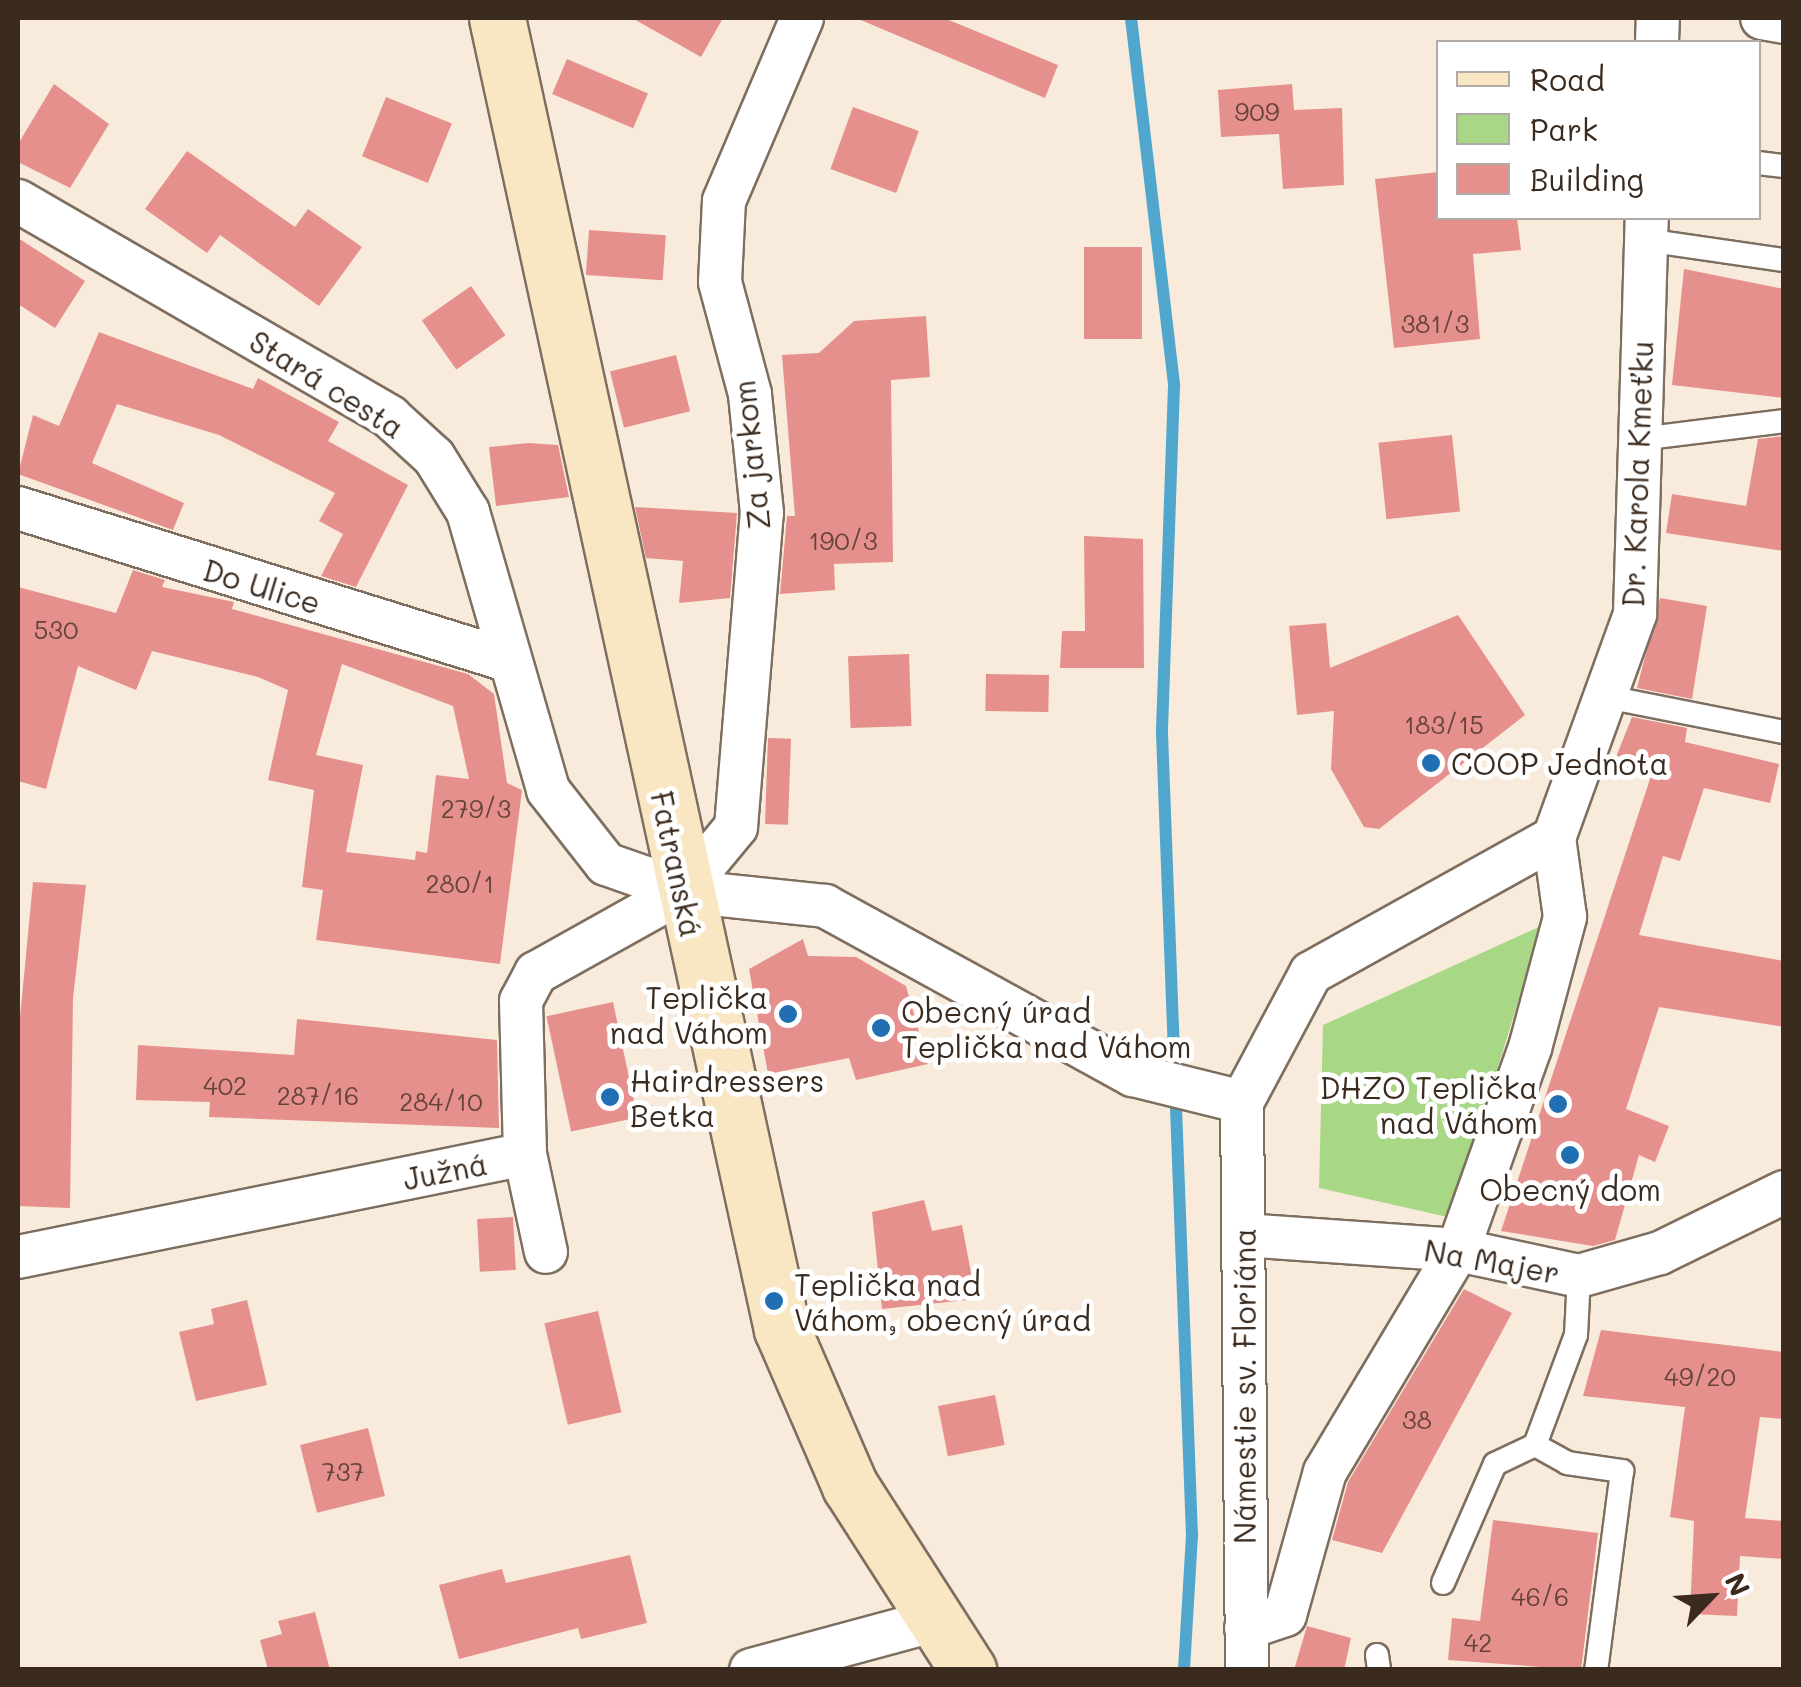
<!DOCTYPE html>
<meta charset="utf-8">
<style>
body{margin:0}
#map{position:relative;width:1801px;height:1687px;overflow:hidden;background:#f9ebdb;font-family:Mali,sans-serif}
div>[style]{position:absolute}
.green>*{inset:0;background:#a8d886}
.stream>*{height:12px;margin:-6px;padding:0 6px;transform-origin:6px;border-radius:6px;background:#51a6cd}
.building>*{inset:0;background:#e6908e;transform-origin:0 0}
.roads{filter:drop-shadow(2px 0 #7e6e60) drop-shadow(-2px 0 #7e6e60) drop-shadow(0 2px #7e6e60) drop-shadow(0 -2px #7e6e60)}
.lane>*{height:22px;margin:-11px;padding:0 11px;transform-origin:11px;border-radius:11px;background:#fff}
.street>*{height:42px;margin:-21px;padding:0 21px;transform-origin:21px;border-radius:21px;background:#fff}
.secondary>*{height:55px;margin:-27.5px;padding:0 27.5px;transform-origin:27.5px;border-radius:27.5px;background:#f9e7c3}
.dots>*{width:28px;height:28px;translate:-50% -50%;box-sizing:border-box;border:5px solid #fff;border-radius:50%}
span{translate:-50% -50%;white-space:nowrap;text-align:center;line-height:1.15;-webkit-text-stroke:10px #fff;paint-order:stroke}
.number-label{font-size:25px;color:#66443a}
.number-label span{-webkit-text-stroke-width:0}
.street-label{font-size:30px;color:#3b2a1e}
.poi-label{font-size:30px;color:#3b2a1e}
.left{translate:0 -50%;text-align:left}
.right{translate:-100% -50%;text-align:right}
.frame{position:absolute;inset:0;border:20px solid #3b2a1e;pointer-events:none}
.legend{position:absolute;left:1436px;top:40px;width:325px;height:180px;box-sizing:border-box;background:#fff;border:2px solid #b1aaa5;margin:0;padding:12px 18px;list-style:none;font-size:30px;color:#3b2a1e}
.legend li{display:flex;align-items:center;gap:20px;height:50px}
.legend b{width:50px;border:2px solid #b1aaa5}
.north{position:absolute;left:1661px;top:1547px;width:100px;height:100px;-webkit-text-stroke:8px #fff;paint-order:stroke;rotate:65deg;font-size:28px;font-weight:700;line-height:40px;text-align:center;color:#3b2a1e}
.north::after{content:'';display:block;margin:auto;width:35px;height:45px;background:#3b2a1e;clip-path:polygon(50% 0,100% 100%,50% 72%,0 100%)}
</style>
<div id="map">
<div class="green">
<i style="clip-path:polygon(1541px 926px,1452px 1218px,1319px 1188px,1323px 1025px)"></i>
</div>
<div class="stream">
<i style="left:1131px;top:18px;width:371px;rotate:83.3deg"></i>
<i style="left:1174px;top:386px;width:347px;rotate:92deg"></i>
<i style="left:1162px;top:733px;width:803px;rotate:87.86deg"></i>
<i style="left:1192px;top:1535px;width:135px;rotate:93.4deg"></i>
</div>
<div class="building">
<i style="clip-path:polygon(632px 18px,723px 18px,701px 57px)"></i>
<i style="clip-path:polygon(856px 18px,944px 18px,1058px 65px,1045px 98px)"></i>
<i style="left:567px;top:59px;width:88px;height:38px;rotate:23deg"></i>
<i style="clip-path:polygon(54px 84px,109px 124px,70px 188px,18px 162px,18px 144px)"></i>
<i style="clip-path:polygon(1292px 84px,1294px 110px,1342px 108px,1344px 185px,1283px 189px,1279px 134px,1221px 137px,1218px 90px)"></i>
<i style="left:386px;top:97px;width:71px;height:64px;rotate:22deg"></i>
<i style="left:853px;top:107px;width:70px;height:66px;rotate:20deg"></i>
<i style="clip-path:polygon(187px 151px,295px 227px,308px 209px,362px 247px,319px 306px,220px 235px,207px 253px,145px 209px)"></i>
<i style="clip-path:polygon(1438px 172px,1438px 218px,1517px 218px,1521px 250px,1473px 254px,1480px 339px,1394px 348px,1375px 179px)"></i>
<i style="left:589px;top:230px;width:77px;height:45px;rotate:4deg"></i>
<i style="clip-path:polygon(18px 238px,85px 281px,55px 328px,18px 304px)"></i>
<i style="left:1084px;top:247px;width:58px;height:92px"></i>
<i style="clip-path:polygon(1684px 269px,1784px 289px,1784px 398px,1672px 385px)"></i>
<i style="left:471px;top:286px;width:60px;height:60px;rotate:55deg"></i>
<i style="clip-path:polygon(926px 316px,930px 377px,891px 380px,893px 562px,834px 564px,835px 590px,780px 594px,787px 516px,795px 516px,782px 355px,819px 353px,854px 321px)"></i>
<i style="clip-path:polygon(99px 332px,253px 389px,258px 378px,339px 422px,328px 441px,408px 485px,356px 587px,321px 576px,343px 534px,319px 521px,335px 493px,219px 435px,117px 404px,92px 463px,184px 503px,173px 530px,18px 474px,33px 415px,59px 426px)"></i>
<i style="left:676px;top:355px;width:58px;height:68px;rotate:76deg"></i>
<i style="left:1452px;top:435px;width:77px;height:74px;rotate:84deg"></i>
<i style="clip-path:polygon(1784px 436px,1784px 551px,1666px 533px,1672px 494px,1746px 506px,1758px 439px)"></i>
<i style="clip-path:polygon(529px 443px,558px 445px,569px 497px,496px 506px,489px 447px)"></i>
<i style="clip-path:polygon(635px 507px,737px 513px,730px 598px,679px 603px,683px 561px,646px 558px)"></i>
<i style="clip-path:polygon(1084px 536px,1143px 539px,1144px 668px,1060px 668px,1062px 631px,1085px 631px)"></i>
<i style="clip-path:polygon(evenodd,133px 570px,165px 580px,162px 587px,234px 602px,232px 609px,468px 674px,494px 694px,507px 783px,522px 790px,500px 964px,316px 940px,323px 890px,302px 887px,314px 790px,268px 780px,288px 690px,258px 677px,152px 651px,136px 690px,78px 666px,46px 789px,18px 781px,18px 587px,116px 613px,133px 570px,342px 664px,453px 706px,469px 779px,436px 775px,427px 853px,416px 851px,415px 860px,346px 852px,363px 765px,316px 755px,342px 664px)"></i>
<i style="clip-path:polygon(1660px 598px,1707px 606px,1692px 699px,1637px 688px)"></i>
<i style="clip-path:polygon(1458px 615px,1525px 715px,1379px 829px,1364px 827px,1331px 769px,1334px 711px,1297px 715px,1289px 626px,1326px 623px,1330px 668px)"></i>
<i style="left:909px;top:654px;width:72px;height:61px;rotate:88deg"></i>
<i style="left:986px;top:674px;width:63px;height:37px;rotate:1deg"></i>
<i style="clip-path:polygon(1632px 717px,1687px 728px,1685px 742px,1779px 764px,1770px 803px,1704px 788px,1680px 861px,1663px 856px,1639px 935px,1784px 961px,1784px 1027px,1659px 1007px,1626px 1109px,1669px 1126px,1655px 1162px,1639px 1155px,1615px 1240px,1593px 1246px,1501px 1231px,1651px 776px,1612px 767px)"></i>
<i style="left:768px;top:738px;width:23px;height:86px;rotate:2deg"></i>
<i style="clip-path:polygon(33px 882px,86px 885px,73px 998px,70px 1208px,18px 1206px,18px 1038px)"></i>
<i style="clip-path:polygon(803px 939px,808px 956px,856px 957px,906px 986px,928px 1064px,856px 1080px,849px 1058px,768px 1074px,749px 969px)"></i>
<i style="left:613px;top:1002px;width:118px;height:68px;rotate:78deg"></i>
<i style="clip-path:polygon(297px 1019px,497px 1040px,499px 1128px,209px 1117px,210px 1102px,136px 1100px,138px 1045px,294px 1055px)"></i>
<i style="clip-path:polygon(924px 1200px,932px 1231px,962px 1225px,976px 1299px,882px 1309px,872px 1212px)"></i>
<i style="left:513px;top:1217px;width:53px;height:36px;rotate:87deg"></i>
<i style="clip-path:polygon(1464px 1289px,1512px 1313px,1382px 1553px,1332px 1540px,1348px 1482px)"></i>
<i style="clip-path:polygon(247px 1300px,267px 1385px,196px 1401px,179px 1332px,214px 1324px,211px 1309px)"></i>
<i style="left:598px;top:1311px;width:104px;height:55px;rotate:77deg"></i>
<i style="clip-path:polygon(1601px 1330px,1784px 1352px,1784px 1419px,1760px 1417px,1745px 1518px,1784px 1521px,1784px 1559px,1740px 1556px,1737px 1616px,1690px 1614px,1694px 1521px,1670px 1517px,1685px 1407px,1583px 1396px)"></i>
<i style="left:995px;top:1395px;width:51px;height:58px;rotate:79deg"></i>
<i style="left:368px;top:1428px;width:70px;height:70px;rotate:76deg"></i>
<i style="clip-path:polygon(1493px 1520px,1598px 1533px,1581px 1670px,1448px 1660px,1452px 1618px,1480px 1621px)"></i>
<i style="clip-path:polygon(630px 1555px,647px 1623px,581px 1639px,578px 1628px,459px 1659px,439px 1585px,502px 1569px,506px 1583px)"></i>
<i style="clip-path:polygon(315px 1612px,330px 1670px,268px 1670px,260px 1640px,282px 1634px,278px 1621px)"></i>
<i style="clip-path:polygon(1307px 1626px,1351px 1638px,1344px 1670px,1294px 1670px)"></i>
</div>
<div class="roads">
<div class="lane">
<i style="left:1758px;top:163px;width:26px;rotate:7deg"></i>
<i style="left:1645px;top:240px;width:140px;rotate:8.2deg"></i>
<i style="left:1640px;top:439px;width:145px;rotate:-7.1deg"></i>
<i style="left:1607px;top:697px;width:180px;rotate:11.2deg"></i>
<i style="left:1535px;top:1445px;width:37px;rotate:29deg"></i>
<i style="left:1567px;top:1463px;width:56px;rotate:8.3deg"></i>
<i style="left:1622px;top:1471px;width:201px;rotate:97.4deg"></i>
<i style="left:1443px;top:1583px;width:130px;rotate:-66.4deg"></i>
<i style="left:1495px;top:1464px;width:44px;rotate:-25.4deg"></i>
<i style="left:1535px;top:1445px;width:117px;rotate:-69.6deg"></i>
<i style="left:1576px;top:1335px;width:59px;rotate:-87.1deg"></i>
<i style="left:1377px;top:1655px;width:15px;rotate:82deg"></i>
</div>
<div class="street">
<i style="left:1762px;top:18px;width:22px;rotate:10deg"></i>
<i style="left:1657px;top:42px;width:24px;rotate:-88deg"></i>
<i style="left:18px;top:201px;width:430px;rotate:30.1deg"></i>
<i style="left:390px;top:417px;width:59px;rotate:42.3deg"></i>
<i style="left:434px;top:457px;width:65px;rotate:58.3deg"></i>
<i style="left:468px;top:512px;width:289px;rotate:73.9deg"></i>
<i style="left:548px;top:790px;width:94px;rotate:51.9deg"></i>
<i style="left:606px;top:864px;width:82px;rotate:19.3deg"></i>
<i style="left:683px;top:891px;width:143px;rotate:6deg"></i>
<i style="left:825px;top:906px;width:351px;rotate:28.8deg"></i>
<i style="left:1133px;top:1075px;width:112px;rotate:13.9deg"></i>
<i style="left:18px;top:508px;width:512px;rotate:17.27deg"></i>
<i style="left:525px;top:1154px;width:100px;rotate:77.9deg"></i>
<i style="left:1243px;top:1235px;width:216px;rotate:4deg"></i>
<i style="left:1458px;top:1250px;width:124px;rotate:12.1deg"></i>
<i style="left:1579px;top:1276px;width:84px;rotate:-15.9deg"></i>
<i style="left:1660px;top:1253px;width:138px;rotate:-26.2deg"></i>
<i style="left:18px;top:1257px;width:517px;rotate:-11.48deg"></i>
<i style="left:525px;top:1154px;width:153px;rotate:-91.5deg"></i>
<i style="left:521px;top:1001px;width:32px;rotate:-62deg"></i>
<i style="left:536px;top:973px;width:168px;rotate:-29.2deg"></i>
<i style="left:683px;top:891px;width:83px;rotate:-50.4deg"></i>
<i style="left:736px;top:827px;width:315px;rotate:-85.3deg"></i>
<i style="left:762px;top:513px;width:120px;rotate:-95.8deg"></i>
<i style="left:750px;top:394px;width:116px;rotate:-105deg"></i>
<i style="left:720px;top:282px;width:81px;rotate:-87.2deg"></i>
<i style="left:724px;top:201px;width:199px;rotate:-66.9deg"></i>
<i style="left:1246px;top:1628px;width:41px;rotate:-18.4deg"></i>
<i style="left:1285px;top:1615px;width:148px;rotate:-74.4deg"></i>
<i style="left:1325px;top:1472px;width:259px;rotate:-59.1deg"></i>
<i style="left:1458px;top:1250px;width:214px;rotate:-70.4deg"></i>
<i style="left:1530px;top:1048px;width:136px;rotate:-75deg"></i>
<i style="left:1565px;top:917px;width:80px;rotate:-97.9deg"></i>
<i style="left:1554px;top:838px;width:238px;rotate:-70.1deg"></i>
<i style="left:1635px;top:614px;width:396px;rotate:-88.3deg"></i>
<i style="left:751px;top:1670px;width:188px;rotate:-15.1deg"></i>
<i style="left:1247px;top:1670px;width:568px;rotate:-90.5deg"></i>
<i style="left:1242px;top:1102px;width:146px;rotate:-61.9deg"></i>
<i style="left:1311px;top:973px;width:278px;rotate:-29.1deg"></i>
</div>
<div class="secondary">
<i style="left:497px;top:18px;width:1342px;rotate:77.74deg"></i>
<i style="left:782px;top:1329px;width:171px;rotate:66.6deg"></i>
<i style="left:850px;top:1486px;width:219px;rotate:57.3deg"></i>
</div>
</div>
<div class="dots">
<i style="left:1431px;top:763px;background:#1f6fb2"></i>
<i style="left:788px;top:1014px;background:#1f6fb2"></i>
<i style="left:881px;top:1028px;background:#1f6fb2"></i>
<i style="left:610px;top:1097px;background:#1f6fb2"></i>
<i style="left:1558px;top:1104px;background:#1f6fb2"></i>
<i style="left:1570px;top:1155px;background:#1f6fb2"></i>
<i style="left:774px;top:1301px;background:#1f6fb2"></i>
</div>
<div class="number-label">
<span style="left:1257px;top:111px">909</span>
<span style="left:1435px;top:323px">381/3</span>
<span style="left:843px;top:540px">190/3</span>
<span style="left:56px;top:629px">530</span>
<span style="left:1444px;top:724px">183/15</span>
<span style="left:476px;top:808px">279/3</span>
<span style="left:460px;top:883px">280/1</span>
<span style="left:225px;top:1085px">402</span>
<span style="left:318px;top:1095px">287/16</span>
<span style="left:441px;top:1101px">284/10</span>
<span style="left:1700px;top:1376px">49/20</span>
<span style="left:1417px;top:1419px">38</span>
<span style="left:343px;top:1471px">737</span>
<span style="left:1540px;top:1596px">46/6</span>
<span style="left:1478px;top:1642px">42</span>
</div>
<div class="street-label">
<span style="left:327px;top:384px;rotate:32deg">Stará cesta</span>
<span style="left:751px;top:455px;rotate:-96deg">Za jarkom</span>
<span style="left:1637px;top:474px;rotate:-88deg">Dr. Karola Kmeťku</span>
<span style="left:262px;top:586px;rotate:17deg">Do Ulice</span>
<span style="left:677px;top:864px;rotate:78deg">Fatranská</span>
<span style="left:445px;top:1171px;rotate:-11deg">Južná</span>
<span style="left:1492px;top:1261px;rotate:10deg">Na Majer</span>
<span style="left:1244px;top:1386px;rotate:-90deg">Námestie sv. Floriána</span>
</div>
<div class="poi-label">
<span class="left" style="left:1451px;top:763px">COOP Jednota</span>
<span class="right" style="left:768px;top:1014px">Teplička<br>nad Váhom</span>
<span class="left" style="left:901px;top:1028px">Obecný úrad<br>Teplička nad Váhom</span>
<span class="left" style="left:630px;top:1097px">Hairdressers<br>Betka</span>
<span class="right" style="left:1538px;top:1104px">DHZO Teplička<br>nad Váhom</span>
<span style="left:1570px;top:1189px">Obecný dom</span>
<span class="left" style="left:794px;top:1301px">Teplička nad<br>Váhom, obecný úrad</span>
</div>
<div class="frame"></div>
<ul class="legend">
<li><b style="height:12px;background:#f9e7c3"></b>Road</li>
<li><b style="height:28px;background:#a8d886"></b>Park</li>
<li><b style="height:28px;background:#e6908e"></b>Building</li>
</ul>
<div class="north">N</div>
</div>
